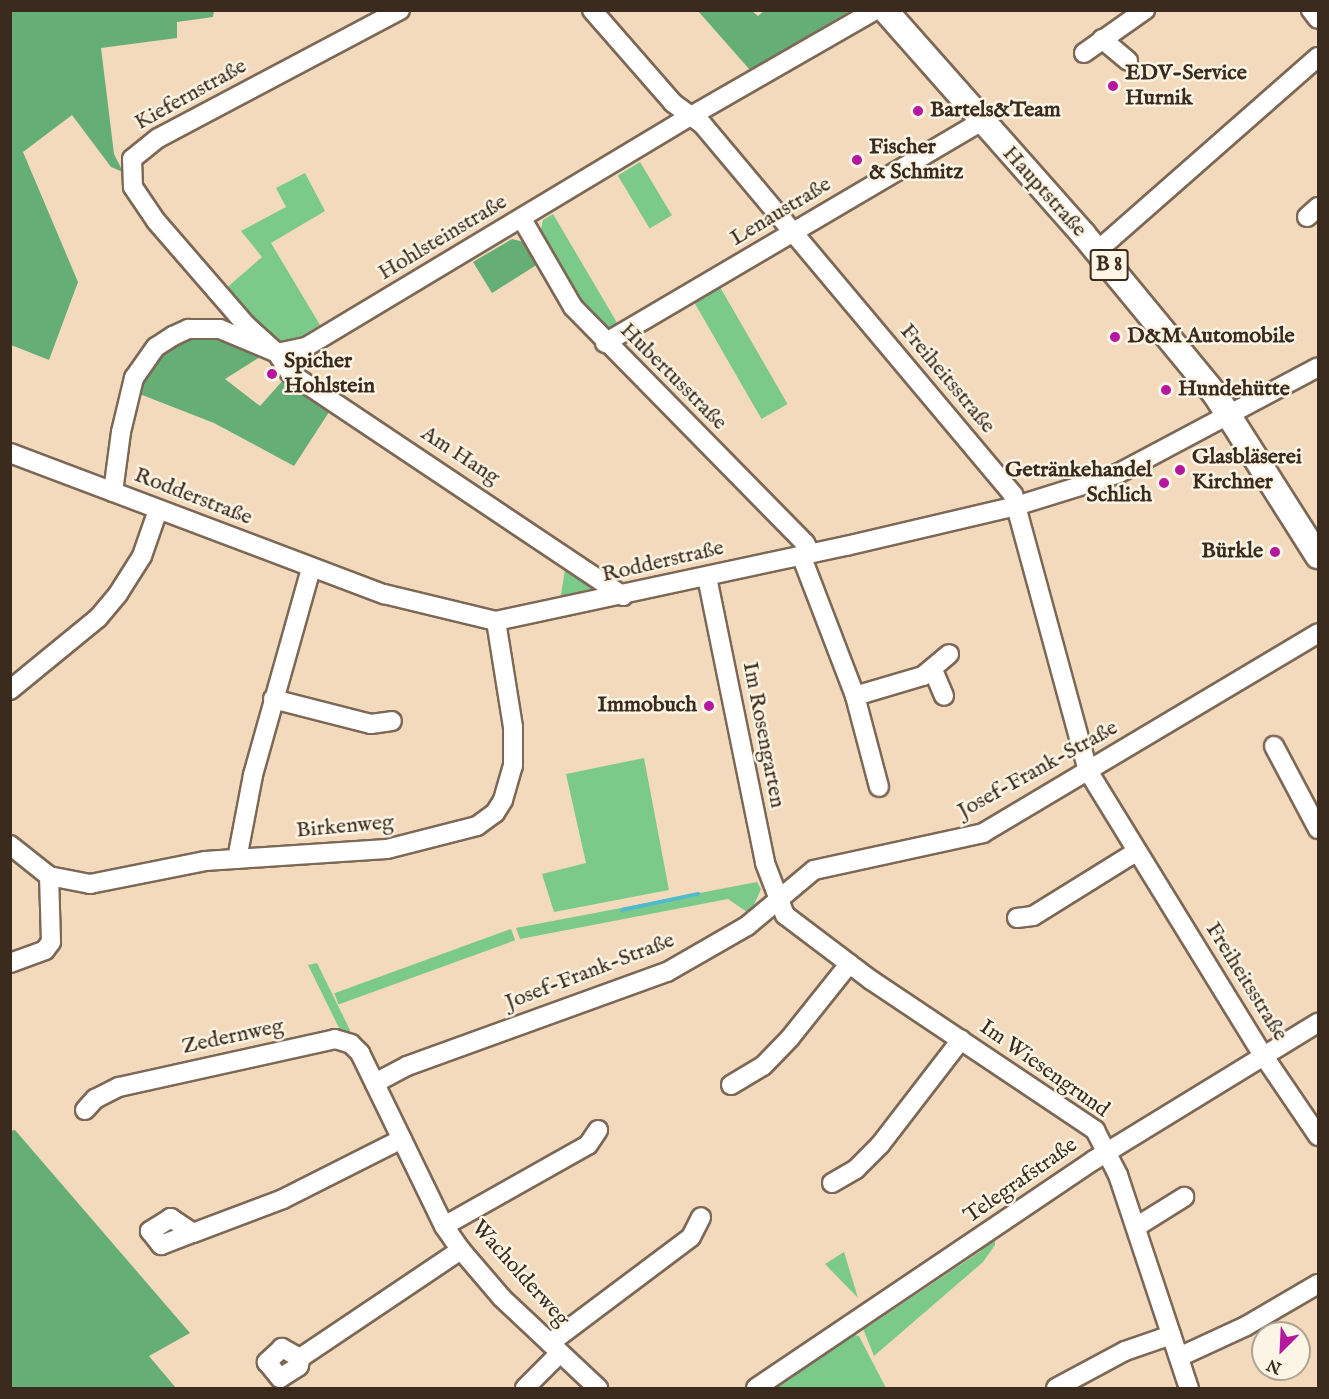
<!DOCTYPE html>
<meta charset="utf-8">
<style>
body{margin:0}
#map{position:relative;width:1329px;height:1399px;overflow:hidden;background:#f4dabd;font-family:"IM FELL English",serif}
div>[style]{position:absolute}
.green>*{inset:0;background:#7cca8a;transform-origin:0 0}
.forest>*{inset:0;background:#65ae76}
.stream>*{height:4px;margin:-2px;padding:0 2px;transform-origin:2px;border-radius:2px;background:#51bbcd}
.roads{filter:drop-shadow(2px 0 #7c6856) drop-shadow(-2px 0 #7c6856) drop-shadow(0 2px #7c6856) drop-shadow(0 -2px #7c6856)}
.minor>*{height:18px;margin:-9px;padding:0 9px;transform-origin:9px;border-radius:9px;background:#fff}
.major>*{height:24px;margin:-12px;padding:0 12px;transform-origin:12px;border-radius:12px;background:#fff}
.dots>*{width:16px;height:16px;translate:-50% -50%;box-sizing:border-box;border:3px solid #fcf5e5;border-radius:50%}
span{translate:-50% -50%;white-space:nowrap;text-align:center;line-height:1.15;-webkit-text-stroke:5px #fcf5e5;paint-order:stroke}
.shield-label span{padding:2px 4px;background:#fcf5e5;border:2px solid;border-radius:4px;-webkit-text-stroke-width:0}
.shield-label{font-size:21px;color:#3b2a1e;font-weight:700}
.poi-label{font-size:22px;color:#3b2a1e;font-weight:700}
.left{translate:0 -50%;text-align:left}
.right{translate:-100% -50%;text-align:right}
.street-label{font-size:22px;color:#3b2a1e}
.frame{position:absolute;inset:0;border:12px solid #3b2a1e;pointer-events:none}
.north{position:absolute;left:1251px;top:1321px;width:60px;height:60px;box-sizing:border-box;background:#fcf5e5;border:2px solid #afa495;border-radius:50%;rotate:204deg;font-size:16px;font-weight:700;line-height:24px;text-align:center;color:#3b2a1e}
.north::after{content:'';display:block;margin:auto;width:21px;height:27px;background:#b5179e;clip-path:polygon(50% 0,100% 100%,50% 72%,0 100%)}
</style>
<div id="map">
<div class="green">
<i style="left:640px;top:162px;width:62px;height:26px;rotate:59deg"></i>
<i style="clip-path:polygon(305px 173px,325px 211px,271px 243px,320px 325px,297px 339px,281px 341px,265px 335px,224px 290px,262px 257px,241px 231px,286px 207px,276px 188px)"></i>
<i style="clip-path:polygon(553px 214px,619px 326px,615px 329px,605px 328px,594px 319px,540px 233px,543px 220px)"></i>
<i style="left:720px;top:287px;width:135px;height:30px;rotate:60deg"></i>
<i style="clip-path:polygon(566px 564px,596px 587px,592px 593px,560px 600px)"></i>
<i style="clip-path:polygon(644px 758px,669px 890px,554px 912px,542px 874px,586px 863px,566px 774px)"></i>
<i style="clip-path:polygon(757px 882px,761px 889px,750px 914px,728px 899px,520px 939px,516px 928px)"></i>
<i style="left:511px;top:929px;width:12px;height:188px;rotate:70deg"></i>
<i style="clip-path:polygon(317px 963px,350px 1030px,349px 1035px,342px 1034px,308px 965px)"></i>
<i style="clip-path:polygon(995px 1237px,995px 1245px,983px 1262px,874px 1356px,862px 1326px,869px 1326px,981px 1251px,984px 1243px)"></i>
<i style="clip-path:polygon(844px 1252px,858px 1298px,825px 1264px)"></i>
<i style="clip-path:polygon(850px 1334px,859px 1336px,886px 1388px,769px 1388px)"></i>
</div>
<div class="forest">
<i style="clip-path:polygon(10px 11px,214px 11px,213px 17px,177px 22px,177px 38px,101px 48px,114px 154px,123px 172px,111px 167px,72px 115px,23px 152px,78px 282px,49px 360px,11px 345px)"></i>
<i style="clip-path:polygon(698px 11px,752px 11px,758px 16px,764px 11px,850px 11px,750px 70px)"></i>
<i style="clip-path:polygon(512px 239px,524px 242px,538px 264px,492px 293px,473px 262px)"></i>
<i style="clip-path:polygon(200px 336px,222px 338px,260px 357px,225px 379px,260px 406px,285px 378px,331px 409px,294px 466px,214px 423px,137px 393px,145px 371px,161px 352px)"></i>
<i style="clip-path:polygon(15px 1130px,190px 1333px,149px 1356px,176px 1388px,11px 1388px,10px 1131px)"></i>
</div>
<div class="stream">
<i style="left:622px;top:910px;width:78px;rotate:-11.9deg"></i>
</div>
<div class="roads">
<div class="minor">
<i style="left:400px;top:10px;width:274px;rotate:152.1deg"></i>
<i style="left:158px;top:138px;width:33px;rotate:141deg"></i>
<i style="left:132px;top:159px;width:28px;rotate:88deg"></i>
<i style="left:133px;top:187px;width:41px;rotate:55.9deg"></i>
<i style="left:156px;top:221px;width:138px;rotate:49.1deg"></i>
<i style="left:246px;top:325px;width:42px;rotate:42.1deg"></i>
<i style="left:277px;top:353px;width:24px;rotate:57deg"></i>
<i style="left:290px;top:373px;width:401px;rotate:33.8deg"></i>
<i style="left:592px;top:10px;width:123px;rotate:48.9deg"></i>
<i style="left:673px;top:103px;width:37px;rotate:36deg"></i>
<i style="left:703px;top:125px;width:483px;rotate:50deg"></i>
<i style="left:1013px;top:495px;width:286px;rotate:74.8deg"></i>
<i style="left:1088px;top:771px;width:334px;rotate:58.4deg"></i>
<i style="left:1263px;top:1055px;width:98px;rotate:55.8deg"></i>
<i style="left:1311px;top:10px;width:11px;rotate:52deg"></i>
<i style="left:1102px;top:39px;width:34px;rotate:40deg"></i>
<i style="left:1084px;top:53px;width:75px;rotate:-35.2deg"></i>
<i style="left:1307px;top:217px;width:15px;rotate:-42deg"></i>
<i style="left:522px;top:219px;width:102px;rotate:59.9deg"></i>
<i style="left:573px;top:307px;width:331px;rotate:45.5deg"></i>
<i style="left:805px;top:543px;width:11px;rotate:63deg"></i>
<i style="left:1097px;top:251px;width:294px;rotate:-41.3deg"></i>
<i style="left:605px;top:343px;width:435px;rotate:-30.5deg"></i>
<i style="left:10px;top:453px;width:400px;rotate:20.7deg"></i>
<i style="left:384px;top:594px;width:115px;rotate:13.6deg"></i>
<i style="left:496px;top:621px;width:358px;rotate:-12.1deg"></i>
<i style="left:846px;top:546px;width:175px;rotate:-13.2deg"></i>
<i style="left:1016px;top:506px;width:77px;rotate:-17.3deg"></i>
<i style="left:1090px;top:483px;width:31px;rotate:-19deg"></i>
<i style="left:1119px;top:473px;width:225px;rotate:-28deg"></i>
<i style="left:113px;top:492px;width:61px;rotate:-82.4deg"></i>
<i style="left:121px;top:432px;width:56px;rotate:-76.5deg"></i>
<i style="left:134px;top:378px;width:38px;rotate:-55deg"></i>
<i style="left:156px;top:347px;width:20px;rotate:-33deg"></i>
<i style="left:173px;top:336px;width:17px;rotate:-25deg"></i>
<i style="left:188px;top:329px;width:32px"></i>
<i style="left:220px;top:329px;width:62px;rotate:22.8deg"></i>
<i style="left:277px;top:353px;width:30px;rotate:-12deg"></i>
<i style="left:306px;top:347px;width:449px;rotate:-31deg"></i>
<i style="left:691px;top:116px;width:212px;rotate:-29.9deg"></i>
<i style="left:801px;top:555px;width:151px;rotate:69deg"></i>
<i style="left:855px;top:696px;width:71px;rotate:-16.4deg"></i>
<i style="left:923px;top:676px;width:34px;rotate:-40deg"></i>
<i style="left:707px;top:577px;width:292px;rotate:78.5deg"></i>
<i style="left:765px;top:863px;width:56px;rotate:69deg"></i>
<i style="left:785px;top:915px;width:108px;rotate:37.1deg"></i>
<i style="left:871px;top:980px;width:270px;rotate:33.8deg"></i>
<i style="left:1095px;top:1130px;width:51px;rotate:62.9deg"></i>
<i style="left:1118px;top:1175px;width:225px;rotate:71.6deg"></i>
<i style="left:933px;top:670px;width:28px;rotate:67deg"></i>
<i style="left:10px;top:690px;width:114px;rotate:-39.3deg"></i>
<i style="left:98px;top:618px;width:31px;rotate:-50deg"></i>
<i style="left:118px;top:594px;width:45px;rotate:-57.7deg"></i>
<i style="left:142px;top:556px;width:49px;rotate:-70.8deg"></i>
<i style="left:855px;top:696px;width:94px;rotate:75.2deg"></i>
<i style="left:273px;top:699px;width:101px;rotate:14.3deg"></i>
<i style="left:371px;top:724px;width:21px;rotate:-8deg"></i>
<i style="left:1274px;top:746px;width:94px;rotate:62.1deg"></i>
<i style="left:10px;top:845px;width:50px;rotate:38.5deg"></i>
<i style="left:49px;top:876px;width:42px;rotate:11deg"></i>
<i style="left:90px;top:884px;width:117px;rotate:-11.3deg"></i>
<i style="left:205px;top:861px;width:182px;rotate:-3.8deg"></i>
<i style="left:387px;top:849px;width:93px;rotate:-14.3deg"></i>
<i style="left:477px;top:826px;width:22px;rotate:-36deg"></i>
<i style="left:495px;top:813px;width:15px;rotate:-58deg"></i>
<i style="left:503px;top:800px;width:35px;rotate:-74deg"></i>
<i style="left:513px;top:766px;width:39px;rotate:-90deg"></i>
<i style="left:513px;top:727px;width:107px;rotate:-99.1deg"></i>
<i style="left:237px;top:859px;width:86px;rotate:-79.2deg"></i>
<i style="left:253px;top:775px;width:215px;rotate:-74.3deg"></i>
<i style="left:1017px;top:918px;width:16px;rotate:-7deg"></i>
<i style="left:1033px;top:916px;width:121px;rotate:-31.9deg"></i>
<i style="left:10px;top:963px;width:37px;rotate:-20deg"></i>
<i style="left:45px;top:950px;width:10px;rotate:-53deg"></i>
<i style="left:51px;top:942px;width:66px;rotate:-91.7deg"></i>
<i style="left:375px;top:1083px;width:36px;rotate:-28deg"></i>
<i style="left:407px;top:1066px;width:276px;rotate:-19.9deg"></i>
<i style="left:667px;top:972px;width:92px;rotate:-29.9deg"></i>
<i style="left:747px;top:926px;width:87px;rotate:-39.9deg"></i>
<i style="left:814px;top:870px;width:173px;rotate:-12.3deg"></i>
<i style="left:983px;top:833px;width:390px;rotate:-30.8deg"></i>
<i style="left:731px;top:1085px;width:37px;rotate:-31deg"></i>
<i style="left:763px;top:1066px;width:39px;rotate:-46deg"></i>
<i style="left:790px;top:1038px;width:95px;rotate:-51.4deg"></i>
<i style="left:85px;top:1110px;width:15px;rotate:-48deg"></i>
<i style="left:95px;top:1099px;width:27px;rotate:-27deg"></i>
<i style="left:119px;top:1087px;width:221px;rotate:-12.5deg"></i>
<i style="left:335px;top:1039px;width:17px;rotate:17deg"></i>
<i style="left:351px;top:1044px;width:13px;rotate:45deg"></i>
<i style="left:360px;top:1053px;width:192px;rotate:64.1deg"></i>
<i style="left:444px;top:1226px;width:29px;rotate:55deg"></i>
<i style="left:461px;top:1250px;width:63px;rotate:49.5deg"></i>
<i style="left:502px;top:1298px;width:132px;rotate:43.2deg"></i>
<i style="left:832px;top:1183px;width:28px;rotate:-30deg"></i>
<i style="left:856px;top:1169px;width:34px;rotate:-45deg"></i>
<i style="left:880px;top:1145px;width:133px;rotate:-52.4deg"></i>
<i style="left:444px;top:1226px;width:165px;rotate:-29.4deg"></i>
<i style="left:588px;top:1145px;width:18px;rotate:-56deg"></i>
<i style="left:1136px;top:1227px;width:57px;rotate:-32deg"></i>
<i style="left:193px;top:1233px;width:27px;rotate:-146deg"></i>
<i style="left:171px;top:1218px;width:25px;rotate:148deg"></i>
<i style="left:150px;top:1231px;width:18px;rotate:52deg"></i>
<i style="left:161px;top:1245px;width:34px;rotate:-21deg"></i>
<i style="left:193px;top:1233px;width:96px;rotate:-20.7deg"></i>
<i style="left:283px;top:1199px;width:133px;rotate:-26.8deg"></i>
<i style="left:550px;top:1343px;width:176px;rotate:-36.9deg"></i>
<i style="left:691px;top:1237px;width:22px;rotate:-63deg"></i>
<i style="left:1179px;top:1357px;width:74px;rotate:-24.8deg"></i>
<i style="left:1246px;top:1326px;width:83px;rotate:-30.3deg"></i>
<i style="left:300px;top:1358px;width:21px;rotate:-151deg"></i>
<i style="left:282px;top:1348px;width:21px;rotate:137deg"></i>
<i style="left:267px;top:1362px;width:21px;rotate:51deg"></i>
<i style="left:280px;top:1378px;width:22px;rotate:-32deg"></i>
<i style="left:299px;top:1366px;width:8px;rotate:-83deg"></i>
<i style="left:300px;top:1358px;width:194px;rotate:-33.9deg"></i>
<i style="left:525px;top:1388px;width:49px;rotate:-45deg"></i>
<i style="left:756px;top:1388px;width:408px;rotate:-34deg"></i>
<i style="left:1094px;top:1160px;width:263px;rotate:-31.5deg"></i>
<i style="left:1056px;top:1388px;width:78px;rotate:-28.2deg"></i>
<i style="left:1125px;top:1351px;width:49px;rotate:-19.2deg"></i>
</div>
<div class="major">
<i style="left:885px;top:10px;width:299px;rotate:48.5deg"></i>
<i style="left:1083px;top:234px;width:207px;rotate:50.5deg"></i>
<i style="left:1215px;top:394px;width:192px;rotate:57.6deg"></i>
</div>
</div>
<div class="dots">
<i style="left:1113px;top:86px;background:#b5179e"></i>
<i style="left:918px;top:111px;background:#b5179e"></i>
<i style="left:857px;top:160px;background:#b5179e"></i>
<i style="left:1115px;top:337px;background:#b5179e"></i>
<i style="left:272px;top:374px;background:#b5179e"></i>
<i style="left:1166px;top:390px;background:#b5179e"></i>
<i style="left:1180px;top:470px;background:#b5179e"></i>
<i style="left:1164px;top:483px;background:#b5179e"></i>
<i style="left:1275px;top:552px;background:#b5179e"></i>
<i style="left:709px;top:706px;background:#b5179e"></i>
</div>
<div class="shield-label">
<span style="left:1109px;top:265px">B 8</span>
</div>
<div class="poi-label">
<span class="left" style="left:1125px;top:86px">EDV-Service<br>Hurnik</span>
<span class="left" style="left:930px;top:111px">Bartels&amp;Team</span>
<span class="left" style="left:869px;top:160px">Fischer<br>&amp; Schmitz</span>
<span class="left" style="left:1127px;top:337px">D&amp;M Automobile</span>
<span class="left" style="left:284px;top:374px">Spicher<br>Hohlstein</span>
<span class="left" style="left:1178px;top:390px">Hundehütte</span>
<span class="left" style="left:1192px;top:470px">Glasbläserei<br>Kirchner</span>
<span class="right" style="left:1152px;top:483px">Getränkehandel<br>Schlich</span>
<span class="right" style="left:1263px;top:552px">Bürkle</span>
<span class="right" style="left:697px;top:706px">Immobuch</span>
</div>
<div class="street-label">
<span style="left:191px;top:95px;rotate:-29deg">Kiefernstraße</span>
<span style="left:1044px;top:192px;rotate:48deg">Hauptstraße</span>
<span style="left:781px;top:212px;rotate:-31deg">Lenaustraße</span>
<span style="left:443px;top:238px;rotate:-31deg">Hohlsteinstraße</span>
<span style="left:673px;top:377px;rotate:45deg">Hubertusstraße</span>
<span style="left:947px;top:379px;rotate:50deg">Freiheitsstraße</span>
<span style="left:460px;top:456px;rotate:33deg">Am Hang</span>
<span style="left:193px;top:497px;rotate:21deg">Rodderstraße</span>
<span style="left:663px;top:562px;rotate:-13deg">Rodderstraße</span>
<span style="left:763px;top:735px;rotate:79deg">Im Rosengarten</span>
<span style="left:1038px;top:770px;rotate:-29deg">Josef-Frank-Straße</span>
<span style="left:345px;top:827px;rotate:-5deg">Birkenweg</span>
<span style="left:590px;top:972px;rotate:-21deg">Josef-Frank-Straße</span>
<span style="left:1246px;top:982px;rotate:58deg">Freiheitsstraße</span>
<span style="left:233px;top:1037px;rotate:-12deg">Zedernweg</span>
<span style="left:1044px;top:1069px;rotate:35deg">Im Wiesengrund</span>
<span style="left:1021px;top:1181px;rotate:-35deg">Telegrafstraße</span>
<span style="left:520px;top:1274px;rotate:48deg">Wacholderweg</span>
</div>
<div class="frame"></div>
<div class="north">N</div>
</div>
